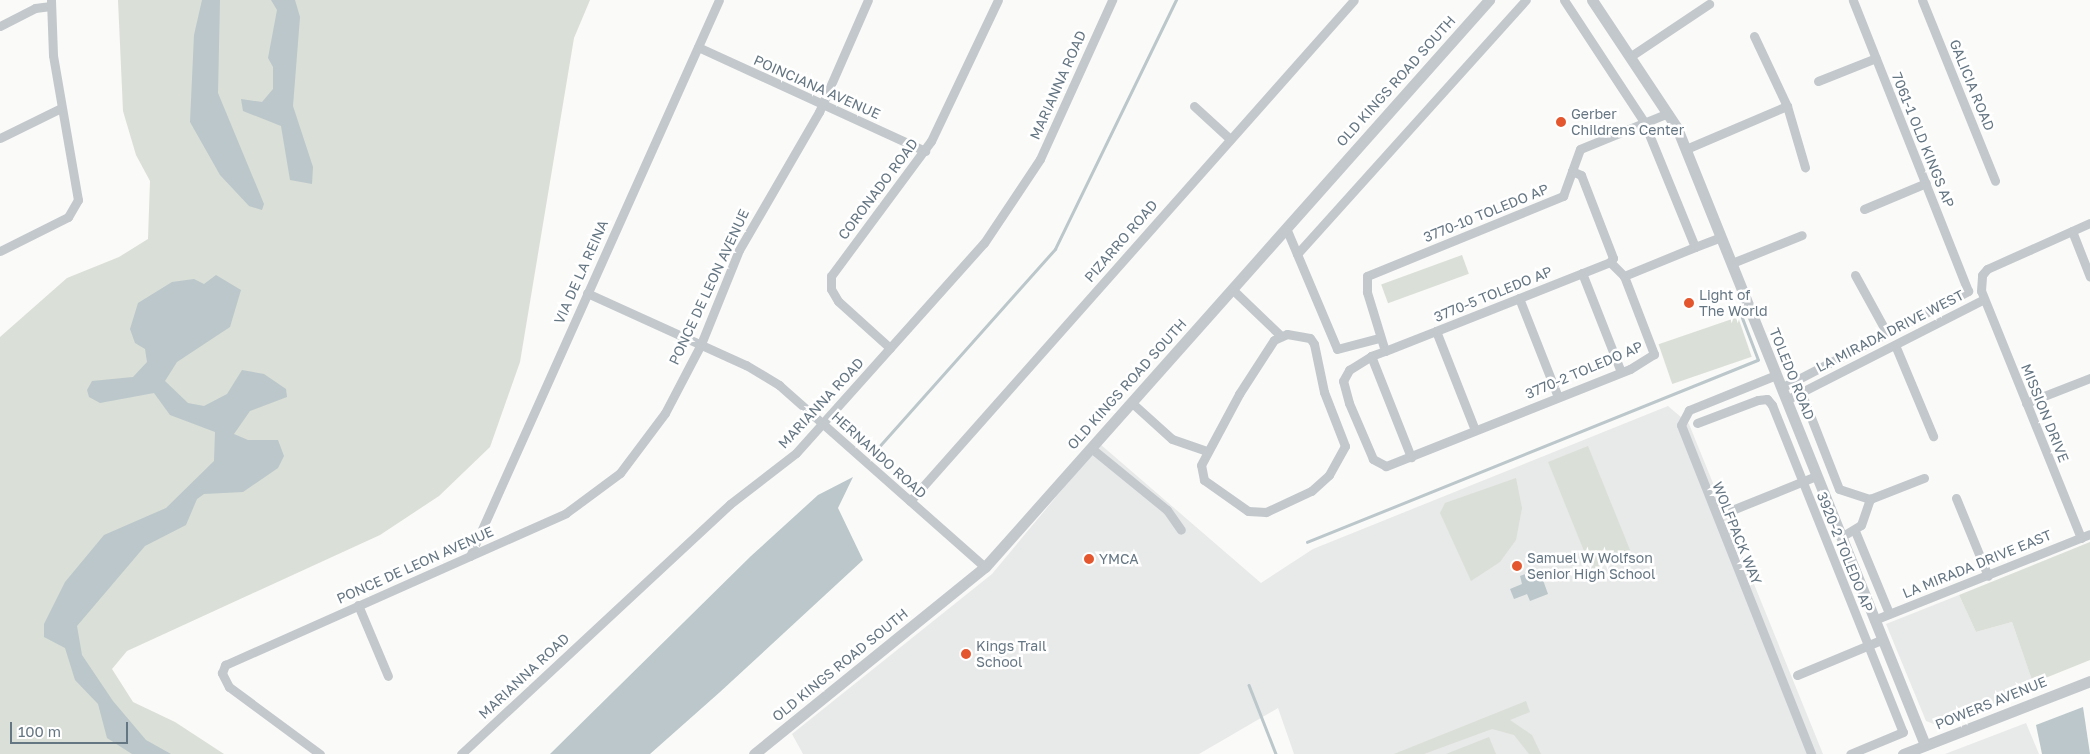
<!DOCTYPE html>
<style>
body{margin:0}
#map{position:relative;width:2090px;height:754px;overflow:hidden;background:#fafaf8;font-family:"Golos Text",sans-serif}
div>[style]{position:absolute}
.built>*{inset:0;background:#e8e9e9}
.green>*{inset:0;background:#dadfd7;transform-origin:0 0}
.water>*{inset:0;background:#bbc7cb}
.stream>*{height:2.5px;margin:-1.25px;padding:0 1.25px;transform-origin:1.25px;border-radius:1.25px;background:#bbc7cb}
.minor>*{height:9px;margin:-4.5px;padding:0 4.5px;transform-origin:4.5px;border-radius:4.5px;background:#c3c8cc}
.tertiary>*{height:11px;margin:-5.5px;padding:0 5.5px;transform-origin:5.5px;border-radius:5.5px;background:#c3c8cc}
.dots>*{width:14px;height:14px;translate:-50% -50%;box-sizing:border-box;border:2px solid #fff;border-radius:50%}
span{translate:-50% -50%;white-space:nowrap;text-align:center;line-height:1.15;-webkit-text-stroke:5px #fff;paint-order:stroke}
.street-label{font-size:14px;color:#657683}
.poi-label{font-size:14px;color:#657683}
.left{translate:0 -50%;text-align:left}
.scale{position:absolute;left:10px;top:722px;width:118px;height:22px;box-sizing:border-box;border:2px solid #657683;border-top:0;padding-left:6px;font-size:15px;line-height:18px;white-space:nowrap;color:#657683;-webkit-text-stroke:4px #fff;paint-order:stroke}
</style>
<div id="map">
<div class="built">
<i style="clip-path:polygon(1668px 406px,1689px 424px,1823px 754px,1294px 754px,1278px 708px,1199px 754px,803px 754px,792px 734px,992px 574px,1100px 444px,1261px 583px,1313px 549px)"></i>
<i style="clip-path:polygon(1959px 595px,1976px 632px,2012px 622px,2035px 688px,1939px 726px,1926px 721px,1886px 624px)"></i>
<i style="clip-path:polygon(2026px 723px,2039px 754px,1945px 754px)"></i>
</div>
<div class="green">
<i style="clip-path:polygon(118px 0,590px 0,574px 38px,520px 362px,490px 447px,439px 496px,380px 535px,127px 651px,112px 669px,133px 702px,175px 722px,224px 754px,0 754px,0 337px,67px 278px,119px 257px,148px 239px,150px 181px,136px 155px,123px 111px)"></i>
<i style="left:1462px;top:255px;width:20px;height:86px;rotate:70deg"></i>
<i style="left:1738px;top:317px;width:42px;height:84px;rotate:71deg"></i>
<i style="left:1588px;top:446px;width:116px;height:43px;rotate:68deg"></i>
<i style="clip-path:polygon(1516px 478px,1522px 508px,1516px 540px,1500px 562px,1471px 581px,1440px 513px,1445px 503px)"></i>
<i style="clip-path:polygon(2090px 542px,2090px 660px,2033px 683px,2012px 622px,1976px 632px,1959px 595px)"></i>
<i style="clip-path:polygon(1526px 701px,1530px 712px,1510px 720px,1532px 735px,1541px 754px,1529px 754px,1514px 735px,1492px 729px,1424px 754px,1394px 754px)"></i>
<i style="clip-path:polygon(1489px 737px,1496px 754px,1446px 754px)"></i>
</div>
<div class="water">
<i style="clip-path:polygon(202px 0,220px 0,218px 93px,264px 204px,262px 210px,249px 206px,220px 175px,190px 122px,194px 35px)"></i>
<i style="clip-path:polygon(271px 0,295px 0,300px 17px,293px 106px,313px 167px,312px 184px,290px 180px,281px 126px,243px 111px,241px 99px,262px 102px,273px 89px,273px 67px,268px 58px,277px 10px)"></i>
<i style="clip-path:polygon(216px 275px,241px 290px,230px 327px,177px 362px,165px 381px,188px 403px,204px 406px,227px 394px,242px 370px,264px 374px,286px 389px,287px 397px,250px 411px,234px 434px,248px 440px,278px 440px,284px 456px,278px 468px,243px 492px,204px 494px,197px 499px,186px 525px,145px 546px,77px 626px,82px 655px,113px 701px,146px 740px,171px 754px,132px 754px,107px 738px,98px 704px,75px 680px,65px 648px,44px 637px,44px 624px,65px 582px,104px 535px,166px 508px,214px 461px,215px 432px,170px 415px,154px 393px,100px 403px,89px 397px,87px 390px,92px 381px,133px 377px,147px 362px,145px 349px,135px 343px,130px 329px,138px 303px,172px 282px,194px 279px,204px 284px)"></i>
<i style="clip-path:polygon(853px 477px,838px 508px,863px 560px,720px 692px,650px 754px,550px 754px,751px 556px,818px 495px)"></i>
<i style="clip-path:polygon(1539px 569px,1548px 594px,1530px 601px,1527px 594px,1514px 599px,1510px 589px,1522px 584px,1520px 576px)"></i>
<i style="clip-path:polygon(2083px 707px,2090px 754px,2042px 754px,2036px 725px)"></i>
</div>
<div class="stream">
<i style="left:876px;top:450px;width:269px;rotate:-48.3deg"></i>
<i style="left:1055px;top:249px;width:277px;rotate:-64.1deg"></i>
<i style="left:1307px;top:542px;width:486px;rotate:-22deg"></i>
<i style="left:1758px;top:360px;width:45px;rotate:-110.9deg"></i>
<i style="left:1249px;top:685px;width:74px;rotate:68.6deg"></i>
</div>
<div class="minor">
<i style="left:1564px;top:0;width:146px;rotate:56.7deg"></i>
<i style="left:1644px;top:122px;width:135px;rotate:67.8deg"></i>
<i style="left:1695px;top:247px;width:77px;rotate:157.8deg"></i>
<i style="left:1922px;top:0;width:195px;rotate:68deg"></i>
<i style="left:0;top:26px;width:39px;rotate:-27deg"></i>
<i style="left:35px;top:8px;width:16px;rotate:-7deg"></i>
<i style="left:1754px;top:36px;width:77px;rotate:64.8deg"></i>
<i style="left:1787px;top:106px;width:64px;rotate:73.6deg"></i>
<i style="left:698px;top:47px;width:250px;rotate:24.6deg"></i>
<i style="left:1631px;top:56px;width:94px;rotate:-33.7deg"></i>
<i style="left:1818px;top:81px;width:62px;rotate:-21.6deg"></i>
<i style="left:1194px;top:106px;width:49px;rotate:42.5deg"></i>
<i style="left:0;top:138px;width:68px;rotate:-26.2deg"></i>
<i style="left:1686px;top:149px;width:110px;rotate:-23.1deg"></i>
<i style="left:1572px;top:171px;width:23px;rotate:-70deg"></i>
<i style="left:1580px;top:149px;width:95px;rotate:-22.2deg"></i>
<i style="left:1864px;top:209px;width:67px;rotate:-22.8deg"></i>
<i style="left:1286px;top:228px;width:131px;rotate:67.1deg"></i>
<i style="left:1337px;top:349px;width:43px;rotate:-14.7deg"></i>
<i style="left:2072px;top:231px;width:49px;rotate:68.6deg"></i>
<i style="left:1695px;top:247px;width:28px;rotate:-21deg"></i>
<i style="left:0;top:251px;width:76px;rotate:-26.6deg"></i>
<i style="left:68px;top:217px;width:20px;rotate:-60deg"></i>
<i style="left:78px;top:200px;width:147px;rotate:-99.8deg"></i>
<i style="left:53px;top:55px;width:55px;rotate:-92.1deg"></i>
<i style="left:1297px;top:254px;width:342px;rotate:-48deg"></i>
<i style="left:1732px;top:263px;width:75px;rotate:-21.8deg"></i>
<i style="left:1582px;top:273px;width:106px;rotate:68.5deg"></i>
<i style="left:1855px;top:275px;width:68px;rotate:61.2deg"></i>
<i style="left:1232px;top:289px;width:66px;rotate:43.8deg"></i>
<i style="left:587px;top:293px;width:175px;rotate:24.4deg"></i>
<i style="left:746px;top:365px;width:39px;rotate:31deg"></i>
<i style="left:779px;top:385px;width:275px;rotate:41.5deg"></i>
<i style="left:1519px;top:298px;width:106px;rotate:68.5deg"></i>
<i style="left:1436px;top:331px;width:106px;rotate:68.5deg"></i>
<i style="left:1287px;top:334px;width:23px;rotate:10deg"></i>
<i style="left:1310px;top:338px;width:7px;rotate:56deg"></i>
<i style="left:1314px;top:344px;width:49px;rotate:78.2deg"></i>
<i style="left:1324px;top:392px;width:58px;rotate:68.7deg"></i>
<i style="left:1345px;top:446px;width:33px;rotate:119deg"></i>
<i style="left:1329px;top:475px;width:24px;rotate:138deg"></i>
<i style="left:1311px;top:491px;width:50px;rotate:155deg"></i>
<i style="left:1266px;top:512px;width:18px;rotate:-177deg"></i>
<i style="left:1248px;top:511px;width:54px;rotate:-144.8deg"></i>
<i style="left:1204px;top:480px;width:15px;rotate:-101deg"></i>
<i style="left:1201px;top:465px;width:81px;rotate:-61.8deg"></i>
<i style="left:1239px;top:394px;width:64px;rotate:-57.1deg"></i>
<i style="left:1274px;top:340px;width:14px;rotate:-25deg"></i>
<i style="left:1895px;top:345px;width:99px;rotate:67.3deg"></i>
<i style="left:890px;top:348px;width:70px;rotate:-137.9deg"></i>
<i style="left:838px;top:301px;width:14px;rotate:-120deg"></i>
<i style="left:831px;top:289px;width:13px;rotate:-90deg"></i>
<i style="left:831px;top:276px;width:168px;rotate:-53.5deg"></i>
<i style="left:931px;top:141px;width:156px;rotate:-64.6deg"></i>
<i style="left:1385px;top:351px;width:62px;rotate:-107deg"></i>
<i style="left:1367px;top:292px;width:16px;rotate:-90deg"></i>
<i style="left:1367px;top:276px;width:212px;rotate:-22.2deg"></i>
<i style="left:1563px;top:196px;width:27px;rotate:-70deg"></i>
<i style="left:1572px;top:171px;width:10px;rotate:24deg"></i>
<i style="left:1581px;top:175px;width:89px;rotate:68.9deg"></i>
<i style="left:1613px;top:258px;width:5px;rotate:127deg"></i>
<i style="left:1610px;top:262px;width:20px;rotate:45deg"></i>
<i style="left:1624px;top:276px;width:84px;rotate:69deg"></i>
<i style="left:1654px;top:354px;width:28px;rotate:148deg"></i>
<i style="left:1630px;top:369px;width:263px;rotate:158.3deg"></i>
<i style="left:1386px;top:466px;width:15px;rotate:-152deg"></i>
<i style="left:1373px;top:459px;width:61px;rotate:-113.2deg"></i>
<i style="left:1349px;top:403px;width:23px;rotate:-105deg"></i>
<i style="left:1343px;top:381px;width:13px;rotate:-61deg"></i>
<i style="left:1349px;top:370px;width:26px;rotate:-32deg"></i>
<i style="left:1371px;top:356px;width:15px;rotate:-20deg"></i>
<i style="left:1385px;top:351px;width:55px;rotate:-21.4deg"></i>
<i style="left:1436px;top:331px;width:187px;rotate:-21.6deg"></i>
<i style="left:1371px;top:356px;width:109px;rotate:68.4deg"></i>
<i style="left:1776px;top:375px;width:94px;rotate:158.1deg"></i>
<i style="left:1689px;top:410px;width:17px;rotate:118deg"></i>
<i style="left:1681px;top:425px;width:354px;rotate:68.4deg"></i>
<i style="left:1781px;top:388px;width:211px;rotate:-27.4deg"></i>
<i style="left:1968px;top:291px;width:313px;rotate:-111.6deg"></i>
<i style="left:1801px;top:392px;width:104px;rotate:68.6deg"></i>
<i style="left:1786px;top:400px;width:222px;rotate:-27deg"></i>
<i style="left:1131px;top:402px;width:55px;rotate:42.1deg"></i>
<i style="left:1172px;top:439px;width:36px;rotate:19deg"></i>
<i style="left:2026px;top:403px;width:69px;rotate:-21.3deg"></i>
<i style="left:1697px;top:423px;width:65px;rotate:-20.7deg"></i>
<i style="left:1758px;top:400px;width:9px;rotate:-6deg"></i>
<i style="left:1767px;top:399px;width:8px;rotate:50deg"></i>
<i style="left:1772px;top:405px;width:352px;rotate:68.2deg"></i>
<i style="left:1903px;top:732px;width:57px;rotate:157.5deg"></i>
<i style="left:1091px;top:448px;width:98px;rotate:39.2deg"></i>
<i style="left:1167px;top:510px;width:24px;rotate:55deg"></i>
<i style="left:1839px;top:489px;width:33px;rotate:18deg"></i>
<i style="left:1956px;top:498px;width:84px;rotate:67.7deg"></i>
<i style="left:1870px;top:499px;width:58px;rotate:-21.3deg"></i>
<i style="left:910px;top:501px;width:669px;rotate:-48.45deg"></i>
<i style="left:1732px;top:510px;width:91px;rotate:-22deg"></i>
<i style="left:1855px;top:531px;width:89px;rotate:67.5deg"></i>
<i style="left:1841px;top:537px;width:23px;rotate:-31deg"></i>
<i style="left:1861px;top:525px;width:28px;rotate:-71deg"></i>
<i style="left:2081px;top:538px;width:266px;rotate:-112deg"></i>
<i style="left:1981px;top:291px;width:16px;rotate:-86deg"></i>
<i style="left:1982px;top:275px;width:8px;rotate:-50deg"></i>
<i style="left:1987px;top:269px;width:113px;rotate:-24.1deg"></i>
<i style="left:470px;top:556px;width:609px;rotate:-65.88deg"></i>
<i style="left:358px;top:605px;width:77px;rotate:67.1deg"></i>
<i style="left:1874px;top:620px;width:232px;rotate:-21.7deg"></i>
<i style="left:1797px;top:675px;width:91px;rotate:-22.6deg"></i>
<i style="left:320px;top:754px;width:113px;rotate:-143.6deg"></i>
<i style="left:229px;top:687px;width:16px;rotate:-117deg"></i>
<i style="left:222px;top:673px;width:9px;rotate:-69deg"></i>
<i style="left:225px;top:665px;width:373px;rotate:-24deg"></i>
<i style="left:566px;top:513px;width:67px;rotate:-36.5deg"></i>
<i style="left:620px;top:473px;width:75px;rotate:-53.1deg"></i>
<i style="left:665px;top:413px;width:78px;rotate:-62.4deg"></i>
<i style="left:701px;top:344px;width:101px;rotate:-68deg"></i>
<i style="left:739px;top:250px;width:160px;rotate:-59.9deg"></i>
<i style="left:819px;top:112px;width:122px;rotate:-66.4deg"></i>
<i style="left:461px;top:754px;width:367px;rotate:-42.9deg"></i>
<i style="left:730px;top:504px;width:83px;rotate:-37.7deg"></i>
<i style="left:796px;top:453px;width:282px;rotate:-48.2deg"></i>
<i style="left:984px;top:243px;width:101px;rotate:-56.3deg"></i>
<i style="left:1040px;top:159px;width:175px;rotate:-65.6deg"></i>
</div>
<div class="tertiary">
<i style="left:1592px;top:0;width:154px;rotate:56.4deg"></i>
<i style="left:1677px;top:128px;width:665px;rotate:68.1deg"></i>
<i style="left:754px;top:754px;width:297px;rotate:-39deg"></i>
<i style="left:985px;top:567px;width:759px;rotate:-48.37deg"></i>
<i style="left:1903px;top:754px;width:201px;rotate:-21.3deg"></i>
</div>
<div class="dots">
<i style="left:1561px;top:122px;background:#e4572e"></i>
<i style="left:1689px;top:303px;background:#e4572e"></i>
<i style="left:1089px;top:559px;background:#e4572e"></i>
<i style="left:1517px;top:566px;background:#e4572e"></i>
<i style="left:966px;top:654px;background:#e4572e"></i>
</div>
<div class="street-label">
<span style="left:1396px;top:81px;rotate:-48deg">OLD KINGS ROAD SOUTH</span>
<span style="left:1058px;top:85px;rotate:-66deg">MARIANNA ROAD</span>
<span style="left:1972px;top:85px;rotate:68deg">GALICIA ROAD</span>
<span style="left:817px;top:87px;rotate:24deg">POINCIANA AVENUE</span>
<span style="left:1923px;top:140px;rotate:68deg">7061-1 OLD KINGS AP</span>
<span style="left:878px;top:189px;rotate:-53deg">CORONADO ROAD</span>
<span style="left:1486px;top:213px;rotate:-22deg">3770-10 TOLEDO AP</span>
<span style="left:1121px;top:241px;rotate:-49deg">PIZARRO ROAD</span>
<span style="left:581px;top:272px;rotate:-66deg">VIA DE LA REINA</span>
<span style="left:709px;top:287px;rotate:-65deg">PONCE DE LEON AVENUE</span>
<span style="left:1493px;top:294px;rotate:-22deg">3770-5 TOLEDO AP</span>
<span style="left:1890px;top:331px;rotate:-27deg">LA MIRADA DRIVE WEST</span>
<span style="left:1584px;top:370px;rotate:-23deg">3770-2 TOLEDO AP</span>
<span style="left:1792px;top:374px;rotate:68deg">TOLEDO ROAD</span>
<span style="left:1127px;top:384px;rotate:-48deg">OLD KINGS ROAD SOUTH</span>
<span style="left:821px;top:403px;rotate:-47deg">MARIANNA ROAD</span>
<span style="left:2045px;top:413px;rotate:68deg">MISSION DRIVE</span>
<span style="left:879px;top:455px;rotate:42deg">HERNANDO ROAD</span>
<span style="left:1737px;top:533px;rotate:68deg">WOLFPACK WAY</span>
<span style="left:1845px;top:552px;rotate:68deg">3920-2 TOLEDO AP</span>
<span style="left:1977px;top:564px;rotate:-22deg">LA MIRADA DRIVE EAST</span>
<span style="left:415px;top:565px;rotate:-24deg">PONCE DE LEON AVENUE</span>
<span style="left:840px;top:665px;rotate:-39deg">OLD KINGS ROAD SOUTH</span>
<span style="left:524px;top:676px;rotate:-43deg">MARIANNA ROAD</span>
<span style="left:1991px;top:703px;rotate:-22deg">POWERS AVENUE</span>
</div>
<div class="poi-label">
<span class="left" style="left:1571px;top:122px">Gerber<br>Childrens Center</span>
<span class="left" style="left:1699px;top:303px">Light of<br>The World</span>
<span class="left" style="left:1527px;top:566px">Samuel W Wolfson<br>Senior High School</span>
<span class="left" style="left:1099px;top:559px">YMCA</span>
<span class="left" style="left:976px;top:654px">Kings Trail<br>School</span>
</div>
<div class="scale">100 m</div>
</div>
